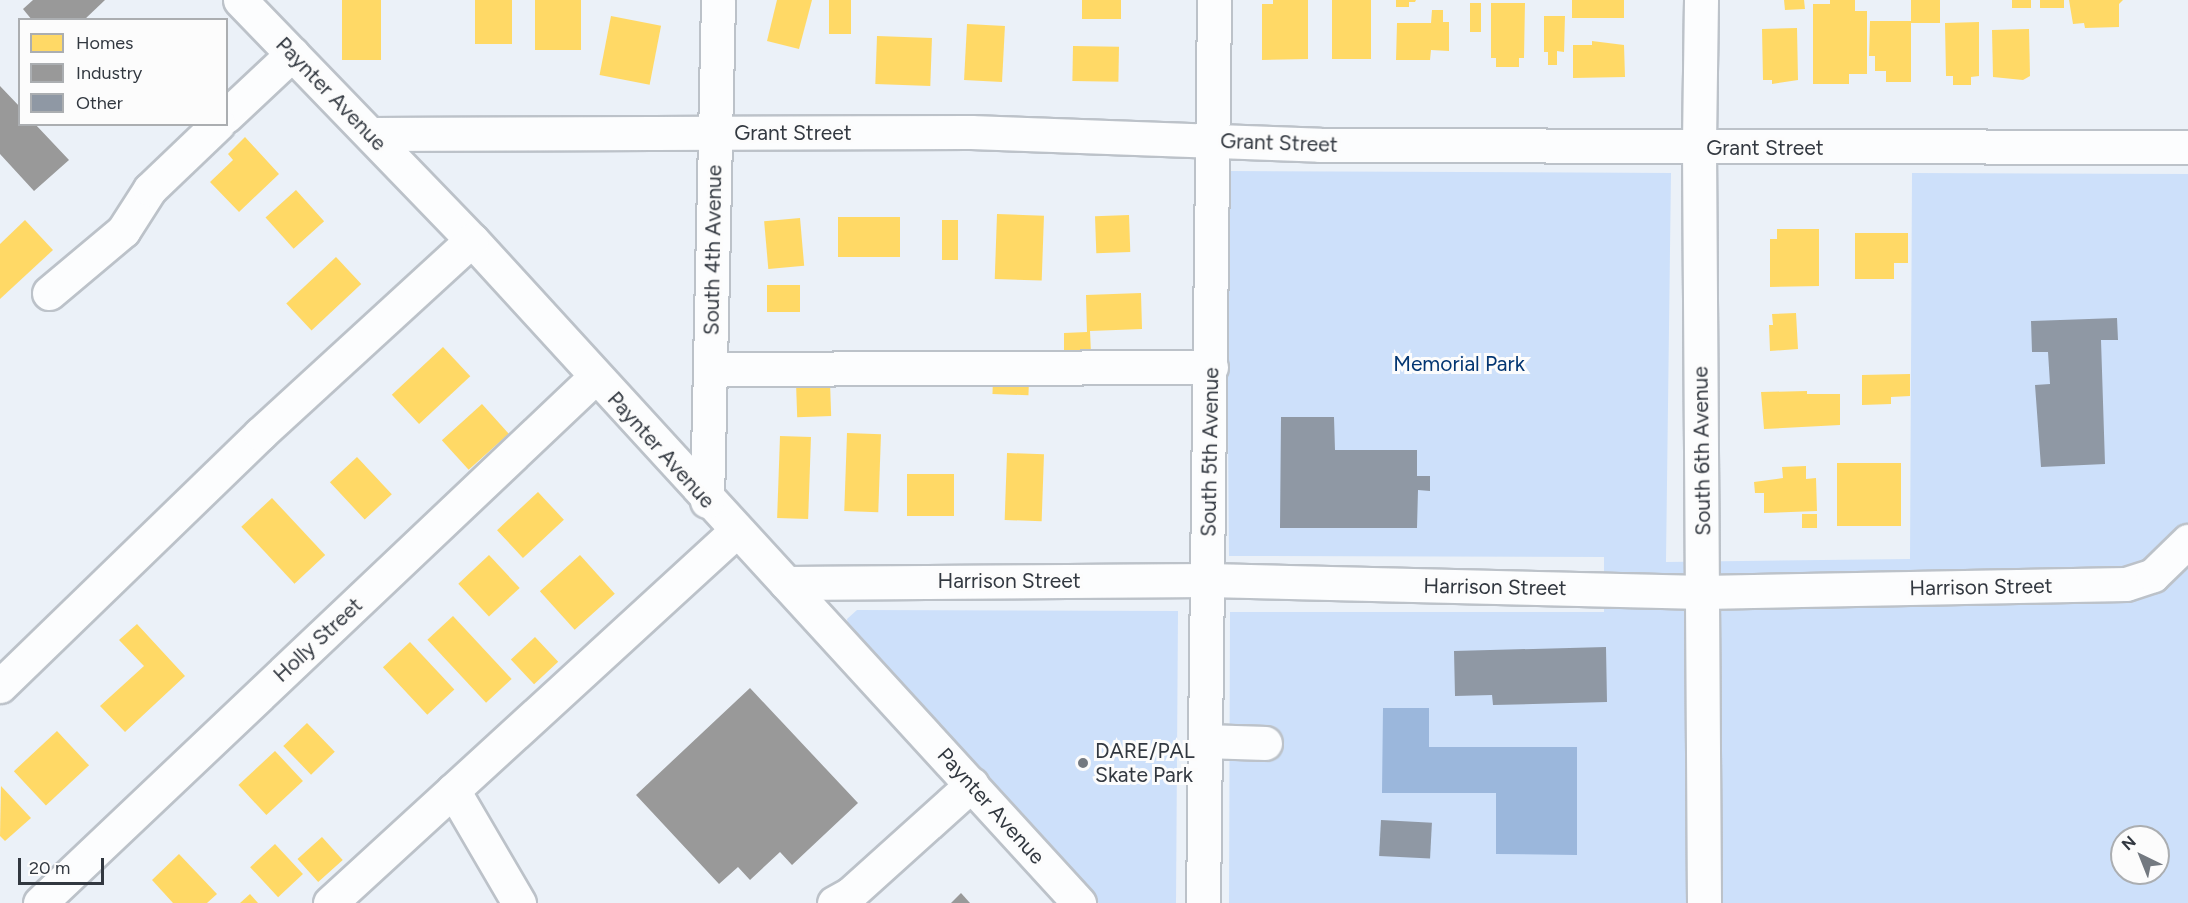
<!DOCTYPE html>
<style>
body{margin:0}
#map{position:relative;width:2188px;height:903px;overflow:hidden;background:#ebf1f8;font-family:Figtree,sans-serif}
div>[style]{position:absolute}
.green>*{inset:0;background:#cde0fa}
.water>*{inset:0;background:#9bb7dc}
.homes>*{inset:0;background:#ffd966;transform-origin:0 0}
.industry>*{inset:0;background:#999}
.building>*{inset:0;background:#8f98a4;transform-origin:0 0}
.roads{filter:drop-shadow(2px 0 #bcc2c9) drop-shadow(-2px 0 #bcc2c9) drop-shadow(0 2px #bcc2c9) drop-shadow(0 -2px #bcc2c9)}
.minor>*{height:33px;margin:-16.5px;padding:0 16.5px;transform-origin:16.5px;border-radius:16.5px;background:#fcfdfe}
.dots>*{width:16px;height:16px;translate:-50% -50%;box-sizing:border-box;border:3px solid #fcfcfc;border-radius:50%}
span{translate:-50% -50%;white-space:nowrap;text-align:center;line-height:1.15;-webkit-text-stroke:6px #fcfcfc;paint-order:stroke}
.street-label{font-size:21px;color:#323840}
.park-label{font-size:21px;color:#033672}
.poi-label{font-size:21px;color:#323840}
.left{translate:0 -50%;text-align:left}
.legend{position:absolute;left:18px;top:18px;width:210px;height:108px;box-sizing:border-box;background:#fcfcfc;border:2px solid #abaeb1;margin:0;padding:8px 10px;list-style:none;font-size:18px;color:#323840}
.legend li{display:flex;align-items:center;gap:12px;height:30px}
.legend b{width:30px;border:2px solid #abaeb1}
.north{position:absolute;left:2110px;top:825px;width:60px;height:60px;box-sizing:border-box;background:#fcfcfc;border:2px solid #abaeb1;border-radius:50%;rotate:317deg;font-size:16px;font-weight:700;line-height:24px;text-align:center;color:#323840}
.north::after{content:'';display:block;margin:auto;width:21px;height:27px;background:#737980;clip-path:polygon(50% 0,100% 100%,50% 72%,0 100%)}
.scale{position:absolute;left:18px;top:858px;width:86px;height:27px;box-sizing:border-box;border:3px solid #323840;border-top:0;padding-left:8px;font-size:18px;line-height:21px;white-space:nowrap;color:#323840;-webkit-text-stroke:4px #fcfcfc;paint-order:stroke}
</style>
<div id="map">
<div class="green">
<i style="clip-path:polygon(evenodd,1226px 171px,1671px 173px,1666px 562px,1910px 559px,1912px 173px,2188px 174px,2188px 903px,1229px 903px,1230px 612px,1604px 612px,1604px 557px,1229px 556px,1226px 171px,2122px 837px,2158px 837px,2158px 873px,2122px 873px,2122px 837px)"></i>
<i style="clip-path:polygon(857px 610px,1178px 611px,1176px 903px,1099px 903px,849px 630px,847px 619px)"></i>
</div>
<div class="water">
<i style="clip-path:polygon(1383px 708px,1429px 708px,1429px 747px,1577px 747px,1577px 855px,1496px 854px,1496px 793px,1382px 793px)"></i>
</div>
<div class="homes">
<i style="left:342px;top:0;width:39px;height:60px"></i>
<i style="left:475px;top:0;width:37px;height:44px"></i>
<i style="left:535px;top:0;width:46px;height:50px"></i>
<i style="clip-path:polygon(777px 0,812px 0,799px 49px,767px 41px)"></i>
<i style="left:829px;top:0;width:22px;height:34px"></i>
<i style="left:1082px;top:0;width:39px;height:19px"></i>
<i style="clip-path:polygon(1273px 0,1308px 0,1308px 59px,1262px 60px,1262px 4px,1273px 4px)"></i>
<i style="left:1332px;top:0;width:39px;height:59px"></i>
<i style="clip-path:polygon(1396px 0,1416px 0,1415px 2px,1409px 2px,1409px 7px,1396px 7px)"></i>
<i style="left:1572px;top:0;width:52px;height:18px"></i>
<i style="clip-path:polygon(1784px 0,1804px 0,1805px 9px,1785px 10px)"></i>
<i style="clip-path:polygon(1830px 0,1855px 0,1855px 11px,1867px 11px,1867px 74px,1849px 74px,1849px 84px,1813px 84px,1813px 4px,1830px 4px)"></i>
<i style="left:1911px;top:0;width:29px;height:23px"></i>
<i style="left:2012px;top:0;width:19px;height:8px"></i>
<i style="left:2040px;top:0;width:24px;height:8px"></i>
<i style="clip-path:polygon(2069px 0,2123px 0,2119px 4px,2119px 27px,2085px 28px,2084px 23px,2073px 24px)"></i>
<i style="left:1470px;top:3px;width:11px;height:29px"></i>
<i style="clip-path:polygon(1491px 3px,1525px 3px,1524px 58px,1519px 58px,1519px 67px,1496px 67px,1496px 58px,1491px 58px)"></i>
<i style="clip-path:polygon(1432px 10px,1443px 10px,1443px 22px,1449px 22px,1449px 51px,1431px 50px,1430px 60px,1396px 60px,1397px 23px,1431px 23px)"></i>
<i style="left:611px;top:16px;width:51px;height:60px;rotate:11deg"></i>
<i style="clip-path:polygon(1544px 16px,1565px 16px,1564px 52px,1557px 51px,1557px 65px,1548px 65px,1548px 52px,1544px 52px)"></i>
<i style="clip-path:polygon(1870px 21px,1911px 21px,1911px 82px,1886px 82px,1886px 71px,1875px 71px,1875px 56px,1869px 56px)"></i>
<i style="clip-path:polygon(1979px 22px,1979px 76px,1971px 77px,1971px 85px,1953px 85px,1953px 76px,1946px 76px,1945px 23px)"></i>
<i style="left:967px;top:24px;width:38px;height:56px;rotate:3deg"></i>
<i style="clip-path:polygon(1797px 28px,1798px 80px,1772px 84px,1772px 80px,1763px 80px,1762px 29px)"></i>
<i style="clip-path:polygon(2029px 29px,2030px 76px,2023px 80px,1993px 77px,1992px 30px)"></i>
<i style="left:877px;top:36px;width:55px;height:48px;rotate:2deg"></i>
<i style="clip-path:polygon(1592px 41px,1624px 45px,1625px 77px,1573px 78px,1573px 45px,1592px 45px)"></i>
<i style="left:1073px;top:46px;width:46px;height:35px;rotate:1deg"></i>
<i style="clip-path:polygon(245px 137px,279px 174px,239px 212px,210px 182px,233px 160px,228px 154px)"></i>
<i style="left:296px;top:190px;width:42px;height:41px;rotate:48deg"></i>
<i style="left:997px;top:214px;width:47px;height:65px;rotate:2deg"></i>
<i style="left:1129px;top:215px;width:37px;height:34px;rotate:88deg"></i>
<i style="left:838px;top:217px;width:62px;height:40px"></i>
<i style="left:800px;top:218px;width:48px;height:36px;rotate:85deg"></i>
<i style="clip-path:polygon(25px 220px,53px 250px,0 299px,0 244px)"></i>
<i style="left:942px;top:220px;width:16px;height:40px"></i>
<i style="clip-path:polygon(1777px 229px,1819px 229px,1819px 286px,1770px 287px,1770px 239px,1777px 239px)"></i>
<i style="clip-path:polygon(1855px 233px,1908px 233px,1908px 263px,1894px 263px,1894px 279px,1855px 279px)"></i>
<i style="left:336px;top:257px;width:37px;height:68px;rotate:47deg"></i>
<i style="left:800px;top:285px;width:27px;height:33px;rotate:90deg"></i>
<i style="clip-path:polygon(1141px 293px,1142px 329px,1090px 331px,1091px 354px,1064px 355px,1064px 333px,1087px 332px,1086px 295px)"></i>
<i style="clip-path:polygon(1796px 313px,1798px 349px,1770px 351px,1769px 325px,1773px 325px,1772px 314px)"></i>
<i style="left:443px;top:347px;width:40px;height:70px;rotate:47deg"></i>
<i style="clip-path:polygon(1910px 374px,1910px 396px,1891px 397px,1891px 404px,1862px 405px,1862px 375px)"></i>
<i style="left:993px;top:379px;width:36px;height:15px;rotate:2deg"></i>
<i style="left:830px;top:382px;width:34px;height:34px;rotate:88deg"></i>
<i style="clip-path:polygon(1807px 391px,1807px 394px,1840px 394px,1840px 425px,1764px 429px,1761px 392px)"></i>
<i style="left:482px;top:404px;width:40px;height:54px;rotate:48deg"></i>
<i style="left:847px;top:433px;width:34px;height:78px;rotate:2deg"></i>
<i style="left:780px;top:436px;width:31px;height:82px;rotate:2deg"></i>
<i style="left:1007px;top:453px;width:37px;height:67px;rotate:2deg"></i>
<i style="left:357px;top:457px;width:51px;height:37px;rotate:47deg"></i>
<i style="left:1837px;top:463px;width:64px;height:63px"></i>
<i style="clip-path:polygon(1806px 466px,1806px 479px,1816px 478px,1817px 511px,1764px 513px,1764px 493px,1755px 493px,1754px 482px,1783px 478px,1782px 467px)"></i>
<i style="left:954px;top:474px;width:42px;height:47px;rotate:90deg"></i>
<i style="left:538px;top:492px;width:38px;height:56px;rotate:47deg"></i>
<i style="left:272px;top:498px;width:78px;height:42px;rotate:47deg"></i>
<i style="left:1802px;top:514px;width:15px;height:14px"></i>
<i style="left:489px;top:555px;width:45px;height:42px;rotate:47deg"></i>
<i style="left:580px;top:555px;width:52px;height:54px;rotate:48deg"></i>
<i style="left:453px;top:616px;width:86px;height:35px;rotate:47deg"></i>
<i style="clip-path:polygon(137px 624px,185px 676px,125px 732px,100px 706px,144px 666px,119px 640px)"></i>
<i style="left:535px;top:637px;width:34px;height:33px;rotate:47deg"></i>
<i style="left:410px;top:642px;width:65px;height:37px;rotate:47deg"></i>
<i style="left:307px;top:723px;width:40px;height:33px;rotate:46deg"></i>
<i style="left:57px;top:731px;width:47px;height:59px;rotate:47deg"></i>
<i style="left:275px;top:751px;width:41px;height:50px;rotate:47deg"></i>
<i style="clip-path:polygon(1px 786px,31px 818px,5px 841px,0 836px)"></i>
<i style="left:322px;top:837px;width:31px;height:33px;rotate:48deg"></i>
<i style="left:275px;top:844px;width:41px;height:34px;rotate:47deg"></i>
<i style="clip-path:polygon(179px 854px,217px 894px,207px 903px,173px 903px,152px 880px)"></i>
<i style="clip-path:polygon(250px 894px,258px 903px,240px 903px)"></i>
</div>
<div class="industry">
<i style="clip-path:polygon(33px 0,105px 0,84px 20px,32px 20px,23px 9px)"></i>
<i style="clip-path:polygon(0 86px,20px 107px,20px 124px,35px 124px,69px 160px,34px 191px,0 154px)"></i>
<i style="clip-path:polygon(750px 688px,858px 803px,792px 865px,780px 852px,750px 880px,738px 867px,719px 884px,636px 795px)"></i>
<i style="clip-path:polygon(961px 893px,970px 903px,951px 903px)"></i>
</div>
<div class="building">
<i style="clip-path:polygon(2117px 318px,2118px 340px,2101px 340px,2105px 464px,2041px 467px,2035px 385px,2050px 384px,2048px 352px,2032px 352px,2031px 321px)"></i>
<i style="clip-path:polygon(1281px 417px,1334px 417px,1335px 450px,1417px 450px,1417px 476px,1430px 476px,1430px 491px,1418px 490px,1417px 528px,1280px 528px)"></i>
<i style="clip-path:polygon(1606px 647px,1607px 702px,1493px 705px,1492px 695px,1455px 696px,1454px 651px)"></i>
<i style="left:1381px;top:820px;width:51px;height:36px;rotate:3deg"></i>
</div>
<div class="roads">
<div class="minor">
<i style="left:240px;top:0;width:334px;rotate:46deg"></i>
<i style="left:472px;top:240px;width:899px;rotate:47.52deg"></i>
<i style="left:1701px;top:0;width:148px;rotate:90.8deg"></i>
<i style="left:1699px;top:148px;width:755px;rotate:89.62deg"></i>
<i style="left:226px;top:116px;width:91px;rotate:-43.2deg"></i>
<i style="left:370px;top:134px;width:601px;rotate:-0.19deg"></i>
<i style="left:971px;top:132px;width:349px;rotate:2.1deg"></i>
<i style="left:1320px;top:145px;width:868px;rotate:0.13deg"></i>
<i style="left:49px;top:293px;width:97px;rotate:-40deg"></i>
<i style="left:123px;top:231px;width:50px;rotate:-57.3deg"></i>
<i style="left:150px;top:189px;width:94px;rotate:-43.7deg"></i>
<i style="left:711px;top:369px;width:500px;rotate:-0.23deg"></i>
<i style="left:707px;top:501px;width:501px;rotate:-88.74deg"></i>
<i style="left:786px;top:583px;width:422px;rotate:-0.4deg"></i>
<i style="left:1208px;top:580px;width:495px;rotate:1.4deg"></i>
<i style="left:1703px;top:592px;width:423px;rotate:-1.1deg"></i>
<i style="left:2126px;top:584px;width:28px;rotate:-18deg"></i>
<i style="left:2153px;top:575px;width:49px;rotate:-44.2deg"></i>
<i style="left:0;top:686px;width:362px;rotate:-44.1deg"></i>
<i style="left:260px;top:434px;width:287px;rotate:-42.5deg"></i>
<i style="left:1205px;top:741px;width:60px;rotate:1.9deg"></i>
<i style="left:453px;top:790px;width:131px;rotate:59.7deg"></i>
<i style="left:40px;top:903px;width:765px;rotate:-43.46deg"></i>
<i style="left:330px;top:903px;width:551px;rotate:-42.5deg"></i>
<i style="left:834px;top:903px;width:18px;rotate:-29deg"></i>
<i style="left:850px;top:894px;width:164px;rotate:-42deg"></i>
<i style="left:1203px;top:903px;width:903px;rotate:-89.3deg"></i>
</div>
</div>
<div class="dots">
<i style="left:1083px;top:763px;background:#737980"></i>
</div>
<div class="street-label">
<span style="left:331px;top:94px;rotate:46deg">Paynter Avenue</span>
<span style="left:793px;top:133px">Grant Street</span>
<span style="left:1279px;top:143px;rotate:2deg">Grant Street</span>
<span style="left:1765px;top:148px">Grant Street</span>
<span style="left:713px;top:250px;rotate:-89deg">South 4th Avenue</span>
<span style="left:661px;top:450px;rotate:48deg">Paynter Avenue</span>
<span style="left:1702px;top:451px;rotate:-91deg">South 6th Avenue</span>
<span style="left:1210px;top:452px;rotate:-89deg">South 5th Avenue</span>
<span style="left:1009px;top:581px">Harrison Street</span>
<span style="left:1495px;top:587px;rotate:1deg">Harrison Street</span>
<span style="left:1981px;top:587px;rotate:-1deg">Harrison Street</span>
<span style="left:318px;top:640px;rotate:-43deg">Holly Street</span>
<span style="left:991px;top:806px;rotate:48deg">Paynter Avenue</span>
</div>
<div class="park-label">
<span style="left:1459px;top:364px">Memorial Park</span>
</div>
<div class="poi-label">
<span class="left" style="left:1095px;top:763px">DARE/PAL<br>Skate Park</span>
</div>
<ul class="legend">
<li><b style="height:16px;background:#ffd966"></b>Homes</li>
<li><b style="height:16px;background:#999"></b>Industry</li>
<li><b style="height:16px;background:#8f98a4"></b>Other</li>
</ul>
<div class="north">N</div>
<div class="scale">20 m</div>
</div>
